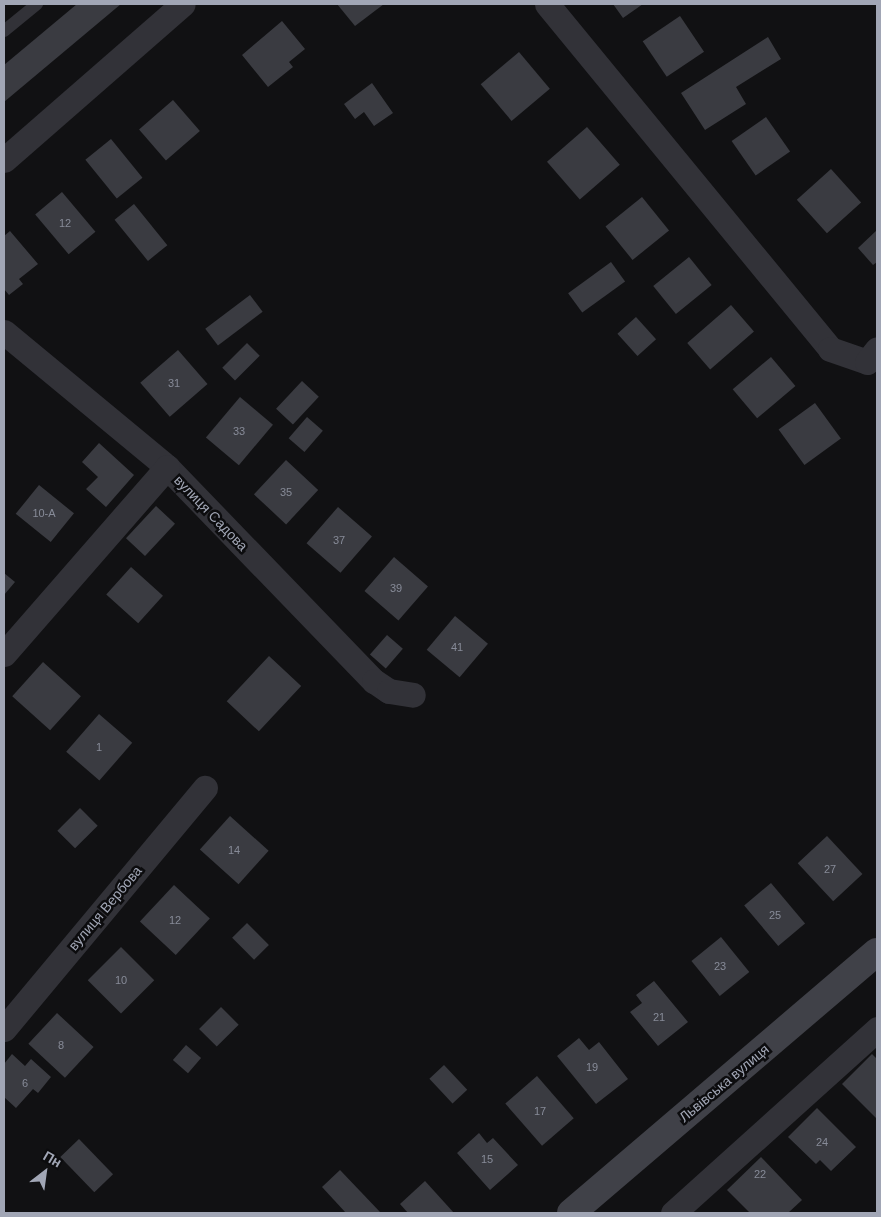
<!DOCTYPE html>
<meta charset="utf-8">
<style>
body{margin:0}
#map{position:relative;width:881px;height:1217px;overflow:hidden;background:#111113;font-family:Arial,sans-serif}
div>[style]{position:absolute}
.building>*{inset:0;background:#3a3b41;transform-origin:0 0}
.lane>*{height:12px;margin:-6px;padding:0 6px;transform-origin:6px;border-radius:6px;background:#323238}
.street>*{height:25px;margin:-12.5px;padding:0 12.5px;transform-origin:12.5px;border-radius:12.5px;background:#323238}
.secondary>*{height:28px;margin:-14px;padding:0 14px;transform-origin:14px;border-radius:14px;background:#404148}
span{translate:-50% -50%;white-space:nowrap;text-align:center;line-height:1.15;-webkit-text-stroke:5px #0c0c0e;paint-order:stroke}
.number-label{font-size:11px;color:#878b98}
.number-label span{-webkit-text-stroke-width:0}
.street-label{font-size:14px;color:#a1a6b5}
.frame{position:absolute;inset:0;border:5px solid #a1a6b5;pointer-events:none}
.north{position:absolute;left:20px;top:1147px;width:50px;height:50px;-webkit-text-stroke:4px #0c0c0e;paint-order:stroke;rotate:30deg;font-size:14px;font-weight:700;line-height:20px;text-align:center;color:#a1a6b5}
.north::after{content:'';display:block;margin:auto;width:18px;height:22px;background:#a1a6b5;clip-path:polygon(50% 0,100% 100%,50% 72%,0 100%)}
</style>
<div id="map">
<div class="building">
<i style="clip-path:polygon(77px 4px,121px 4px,4px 102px,4px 65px)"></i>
<i style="clip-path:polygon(337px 4px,384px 4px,355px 26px)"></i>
<i style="clip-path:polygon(613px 4px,643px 4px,623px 18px)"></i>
<i style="left:680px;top:16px;width:43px;height:45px;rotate:56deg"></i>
<i style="clip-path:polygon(282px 21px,305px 49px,289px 62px,293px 67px,268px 87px,242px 55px)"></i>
<i style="clip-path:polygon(768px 37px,781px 59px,736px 87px,746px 104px,705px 130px,681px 93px)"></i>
<i style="left:519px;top:52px;width:48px;height:50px;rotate:50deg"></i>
<i style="clip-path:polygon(372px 83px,393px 113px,374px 126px,364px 112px,355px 119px,344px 104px)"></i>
<i style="left:173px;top:100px;width:41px;height:45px;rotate:49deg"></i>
<i style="left:766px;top:117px;width:42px;height:42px;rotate:55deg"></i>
<i style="left:587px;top:127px;width:50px;height:53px;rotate:49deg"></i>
<i style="left:111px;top:139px;width:50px;height:33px;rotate:51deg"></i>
<i style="left:831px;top:169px;width:45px;height:46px;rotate:48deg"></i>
<i style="left:62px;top:192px;width:52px;height:35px;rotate:50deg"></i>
<i style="left:642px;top:197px;width:43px;height:47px;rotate:51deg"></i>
<i style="left:134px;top:204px;width:53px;height:25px;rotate:51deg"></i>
<i style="clip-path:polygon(877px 230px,877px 262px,873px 265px,858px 248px)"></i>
<i style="clip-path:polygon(10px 231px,38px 264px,19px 279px,23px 284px,9px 295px,4px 289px,4px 236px)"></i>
<i style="left:689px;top:257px;width:36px;height:46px;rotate:51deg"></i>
<i style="left:611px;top:262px;width:24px;height:53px;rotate:54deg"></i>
<i style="left:250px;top:295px;width:21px;height:56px;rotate:53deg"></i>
<i style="left:731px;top:305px;width:35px;height:58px;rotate:49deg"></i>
<i style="left:636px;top:317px;width:30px;height:25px;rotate:48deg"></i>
<i style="left:247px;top:343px;width:18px;height:35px;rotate:45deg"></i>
<i style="left:178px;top:350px;width:45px;height:50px;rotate:49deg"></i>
<i style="left:771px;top:357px;width:38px;height:50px;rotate:50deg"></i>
<i style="left:302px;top:381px;width:23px;height:38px;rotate:43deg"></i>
<i style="left:240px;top:397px;width:43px;height:53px;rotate:40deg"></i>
<i style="left:815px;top:403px;width:44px;height:45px;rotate:54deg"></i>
<i style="left:307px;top:417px;width:21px;height:28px;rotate:41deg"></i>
<i style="clip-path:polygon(99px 443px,134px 475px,106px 507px,86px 489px,98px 477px,82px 462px)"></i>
<i style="left:286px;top:460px;width:44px;height:47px;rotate:43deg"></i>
<i style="left:39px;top:485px;width:45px;height:37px;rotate:39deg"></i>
<i style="left:156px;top:506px;width:26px;height:44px;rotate:43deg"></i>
<i style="left:338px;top:507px;width:45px;height:48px;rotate:41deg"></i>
<i style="left:394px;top:557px;width:45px;height:45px;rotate:41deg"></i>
<i style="left:131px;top:567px;width:43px;height:37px;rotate:42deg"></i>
<i style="clip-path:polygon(4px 573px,15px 582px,4px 595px)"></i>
<i style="left:455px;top:616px;width:43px;height:44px;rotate:40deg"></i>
<i style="left:387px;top:635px;width:21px;height:26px;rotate:41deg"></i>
<i style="left:269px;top:656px;width:44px;height:62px;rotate:43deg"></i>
<i style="left:43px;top:662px;width:51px;height:46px;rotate:42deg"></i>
<i style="left:99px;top:714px;width:44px;height:50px;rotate:41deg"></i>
<i style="left:80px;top:808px;width:25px;height:32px;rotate:45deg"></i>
<i style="left:230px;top:816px;width:52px;height:45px;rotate:42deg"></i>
<i style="left:827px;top:836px;width:52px;height:40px;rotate:47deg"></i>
<i style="left:771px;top:883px;width:53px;height:35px;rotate:50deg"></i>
<i style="left:174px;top:885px;width:49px;height:50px;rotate:43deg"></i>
<i style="left:247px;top:923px;width:31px;height:21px;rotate:45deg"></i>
<i style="left:721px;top:937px;width:45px;height:38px;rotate:51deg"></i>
<i style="left:121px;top:947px;width:47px;height:47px;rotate:45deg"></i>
<i style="clip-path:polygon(654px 981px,688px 1022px,658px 1046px,630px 1012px,642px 1003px,636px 995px)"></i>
<i style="left:221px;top:1007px;width:25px;height:31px;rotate:45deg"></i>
<i style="left:57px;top:1013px;width:50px;height:42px;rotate:43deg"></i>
<i style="clip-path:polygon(579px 1038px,589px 1050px,599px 1042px,628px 1079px,596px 1104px,557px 1056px)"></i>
<i style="left:186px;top:1045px;width:20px;height:20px;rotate:41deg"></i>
<i style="clip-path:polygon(12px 1054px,25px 1066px,31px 1059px,51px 1077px,38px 1093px,33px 1089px,16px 1108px,4px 1097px,4px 1064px)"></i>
<i style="clip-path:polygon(872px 1054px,877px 1059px,877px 1119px,842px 1084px)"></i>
<i style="left:444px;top:1065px;width:34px;height:20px;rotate:47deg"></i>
<i style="left:537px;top:1076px;width:56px;height:42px;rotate:49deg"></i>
<i style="clip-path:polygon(817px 1108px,856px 1147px,831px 1171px,820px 1160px,816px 1164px,788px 1137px)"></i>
<i style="clip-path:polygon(479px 1133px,487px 1143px,493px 1138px,518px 1165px,490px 1190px,457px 1153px)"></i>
<i style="left:79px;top:1139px;width:49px;height:26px;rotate:46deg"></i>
<i style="clip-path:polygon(761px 1157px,802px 1200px,788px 1213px,750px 1213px,727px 1190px)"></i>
<i style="clip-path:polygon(340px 1170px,381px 1213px,346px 1213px,322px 1187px)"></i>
<i style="clip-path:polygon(425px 1181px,454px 1213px,408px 1213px,400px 1204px)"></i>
</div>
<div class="lane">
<i style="left:4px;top:31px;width:43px;rotate:-39.3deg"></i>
</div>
<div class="street">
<i style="left:547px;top:4px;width:446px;rotate:50.6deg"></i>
<i style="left:830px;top:349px;width:39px;rotate:19deg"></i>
<i style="left:867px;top:362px;width:16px;rotate:-52deg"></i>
<i style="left:4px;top:160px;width:237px;rotate:-41.1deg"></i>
<i style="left:4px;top:332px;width:212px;rotate:39.6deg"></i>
<i style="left:167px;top:467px;width:298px;rotate:46deg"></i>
<i style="left:374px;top:681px;width:18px;rotate:34deg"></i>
<i style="left:389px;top:691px;width:24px;rotate:9deg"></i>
<i style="left:4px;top:654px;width:248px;rotate:-48.9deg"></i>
<i style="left:4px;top:1029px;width:314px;rotate:-50.2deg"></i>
<i style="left:673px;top:1213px;width:275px;rotate:-42deg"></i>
</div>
<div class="secondary">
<i style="left:571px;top:1213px;width:402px;rotate:-40.5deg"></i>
</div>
<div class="number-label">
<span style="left:65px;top:223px">12</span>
<span style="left:174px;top:383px">31</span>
<span style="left:239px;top:431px">33</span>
<span style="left:286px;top:492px">35</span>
<span style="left:44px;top:513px">10-А</span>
<span style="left:339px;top:540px">37</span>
<span style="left:396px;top:588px">39</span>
<span style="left:457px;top:647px">41</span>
<span style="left:99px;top:747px">1</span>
<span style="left:234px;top:850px">14</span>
<span style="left:830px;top:869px">27</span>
<span style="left:775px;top:915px">25</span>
<span style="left:175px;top:920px">12</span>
<span style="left:720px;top:966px">23</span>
<span style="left:121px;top:980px">10</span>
<span style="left:659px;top:1017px">21</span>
<span style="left:61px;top:1045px">8</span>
<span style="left:592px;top:1067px">19</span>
<span style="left:25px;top:1083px">6</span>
<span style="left:540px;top:1111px">17</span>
<span style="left:822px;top:1142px">24</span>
<span style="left:487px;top:1159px">15</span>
<span style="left:760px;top:1174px">22</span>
</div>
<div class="street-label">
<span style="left:211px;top:513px;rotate:46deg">вулиця Садова</span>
<span style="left:105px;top:908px;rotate:-50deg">вулиця Вербова</span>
<span style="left:724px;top:1083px;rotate:-40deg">Львівська вулиця</span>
</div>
<div class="frame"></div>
<div class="north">Пн</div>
</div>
